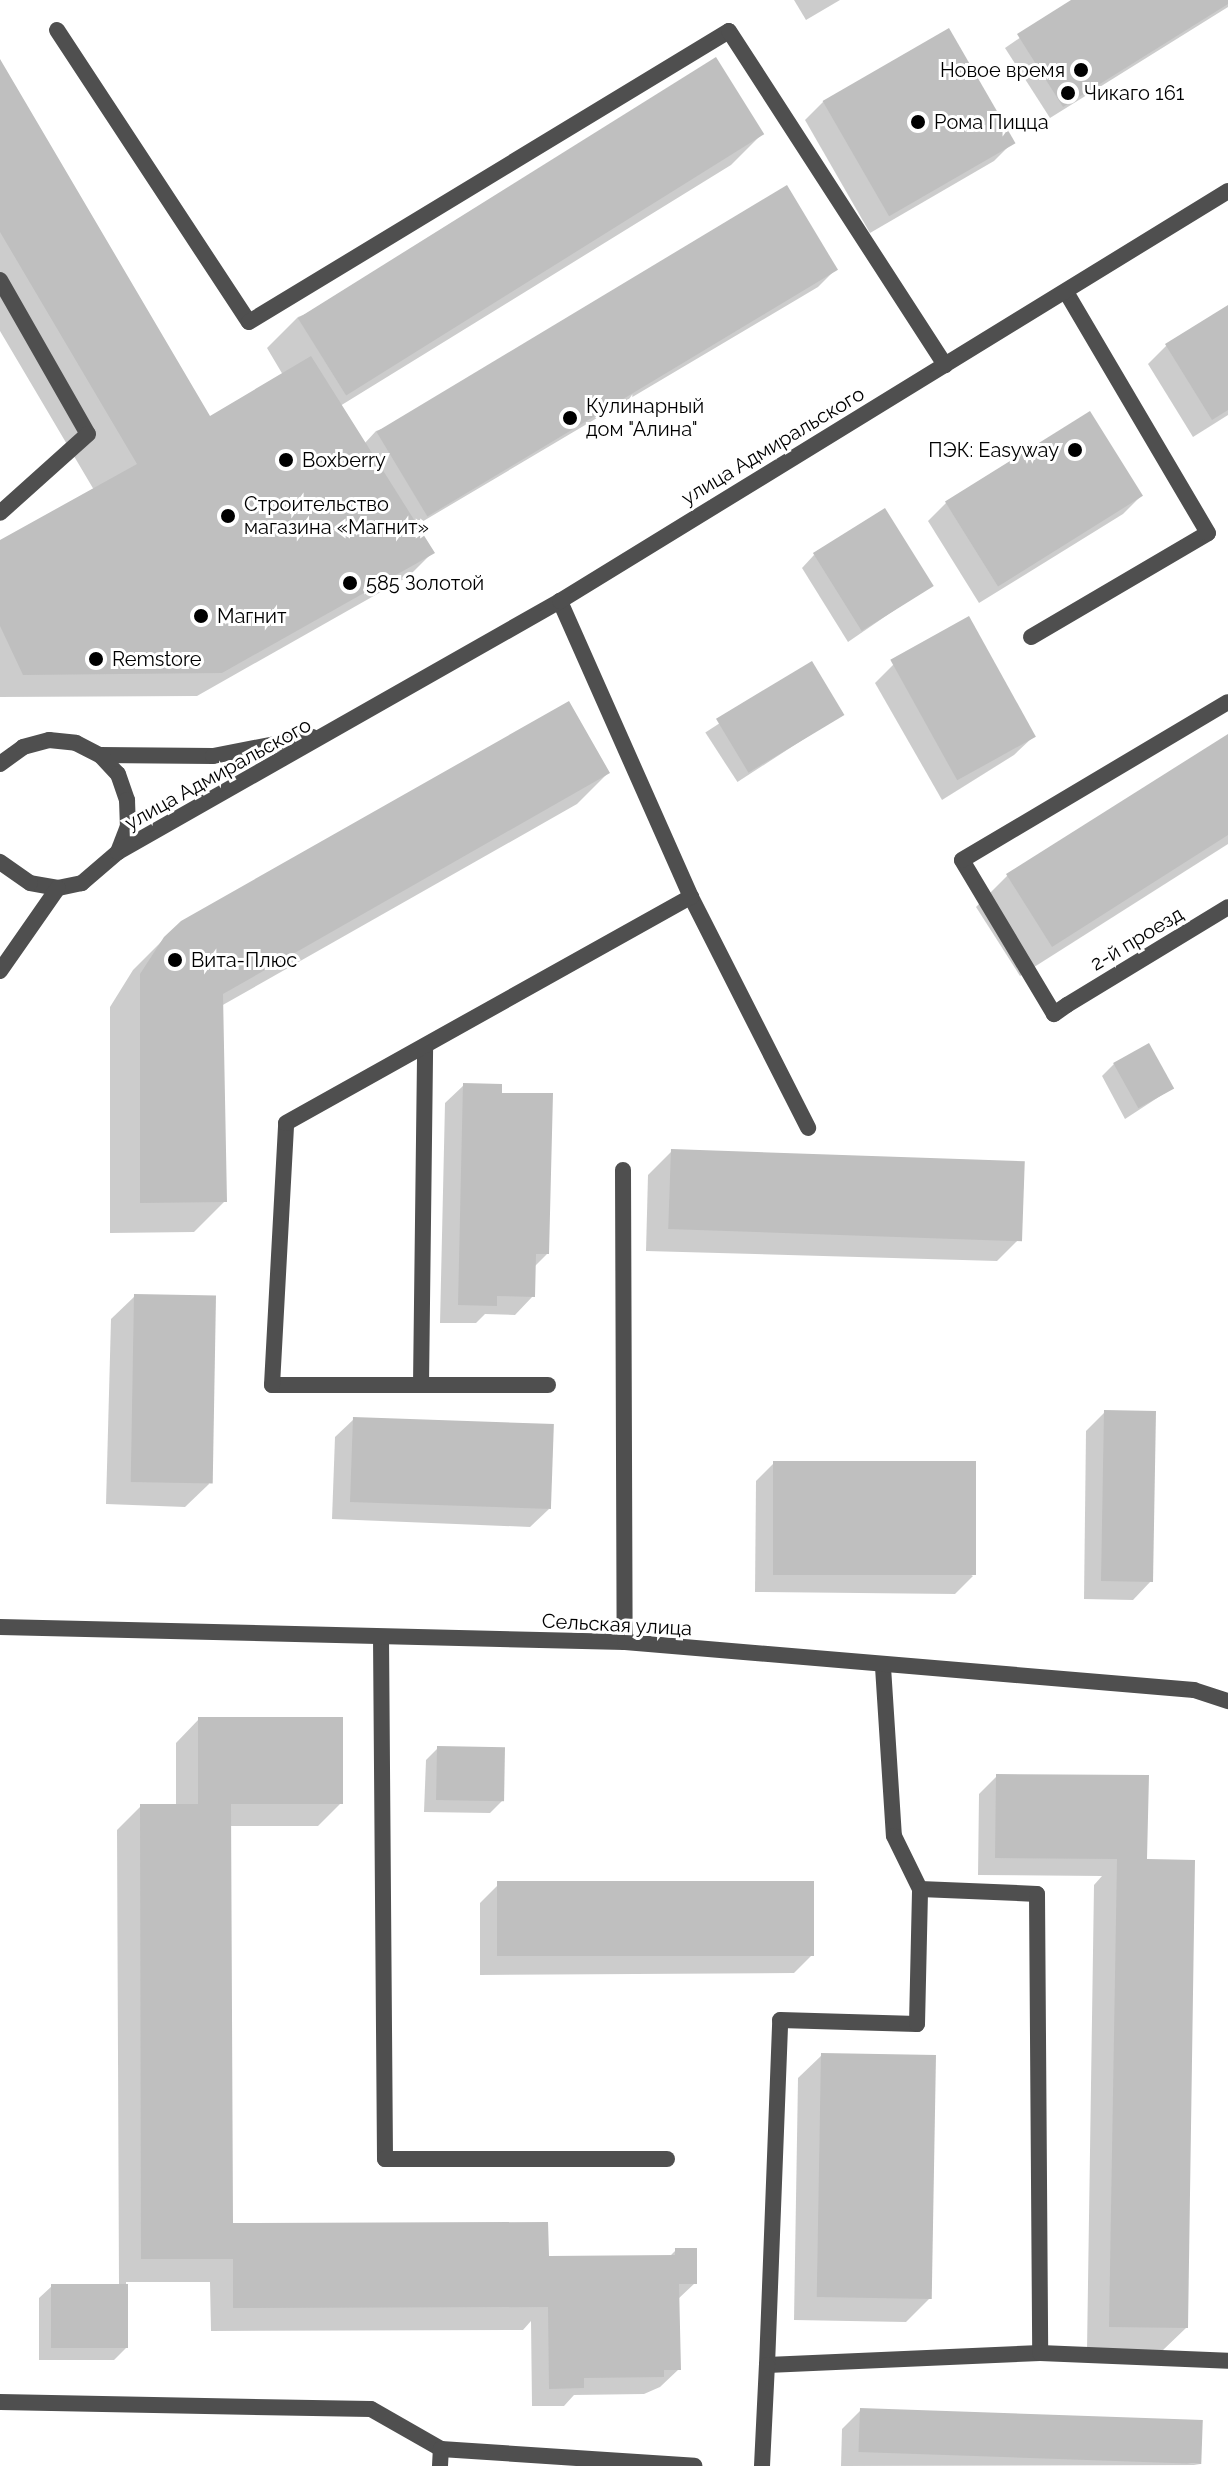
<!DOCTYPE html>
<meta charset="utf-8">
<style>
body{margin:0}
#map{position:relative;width:1228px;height:2466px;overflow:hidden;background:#fff;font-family:Raleway,sans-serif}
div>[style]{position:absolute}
.shadow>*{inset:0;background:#0003;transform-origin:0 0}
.building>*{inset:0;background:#bfbfbf;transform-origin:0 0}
.service>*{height:16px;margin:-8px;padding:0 8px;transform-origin:8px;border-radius:8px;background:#4f4f4f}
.minor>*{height:16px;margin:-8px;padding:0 8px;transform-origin:8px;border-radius:8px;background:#4f4f4f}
.tertiary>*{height:16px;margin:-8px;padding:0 8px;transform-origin:8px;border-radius:8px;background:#4f4f4f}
.dots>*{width:22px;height:22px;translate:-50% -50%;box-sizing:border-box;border:4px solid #fff;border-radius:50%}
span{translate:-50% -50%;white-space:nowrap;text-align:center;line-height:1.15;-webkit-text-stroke:6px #fff;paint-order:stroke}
.poi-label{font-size:20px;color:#000}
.right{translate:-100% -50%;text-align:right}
.left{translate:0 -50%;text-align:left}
.street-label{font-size:20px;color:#000}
</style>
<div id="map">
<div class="shadow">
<i style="clip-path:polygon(794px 0,840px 0,806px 20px)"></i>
<i style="clip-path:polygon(1075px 0,1228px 0,1228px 7px,1050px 118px,1005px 48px)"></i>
<i style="clip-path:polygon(0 63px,209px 418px,283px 375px,267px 348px,298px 317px,762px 134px,731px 165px,340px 406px,364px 444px,376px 431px,836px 269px,818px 287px,415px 526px,432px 553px,409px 576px,197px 696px,0 697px,0 542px,94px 490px,0 331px)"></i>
<i style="clip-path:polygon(823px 102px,1012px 143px,994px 161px,870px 233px,805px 120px)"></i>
<i style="clip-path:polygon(1228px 308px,1228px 415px,1193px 437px,1148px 364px,1166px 346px)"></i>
<i style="clip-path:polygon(1141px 496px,1123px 514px,979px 603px,928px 521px,946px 503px)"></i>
<i style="clip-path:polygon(814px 555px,931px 585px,848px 642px,802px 568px)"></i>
<i style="clip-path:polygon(968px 619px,1033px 737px,1014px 755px,942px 800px,875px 683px,893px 665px)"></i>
<i style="left:811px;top:664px;width:59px;height:126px;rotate:57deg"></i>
<i style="clip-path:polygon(1228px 736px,1228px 844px,1020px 976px,976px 907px,1007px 876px)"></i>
<i style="clip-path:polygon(608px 773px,577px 804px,221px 1006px,225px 1201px,194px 1232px,110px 1233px,110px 1007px,133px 970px,165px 938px)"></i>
<i style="clip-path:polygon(1114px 1064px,1171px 1089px,1125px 1119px,1102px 1076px)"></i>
<i style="clip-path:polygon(464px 1085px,500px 1095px,547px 1254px,534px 1267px,533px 1296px,515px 1315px,485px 1314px,476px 1323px,440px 1323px,445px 1103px)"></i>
<i style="clip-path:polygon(672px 1151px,1020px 1238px,997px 1261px,646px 1251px,648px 1175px)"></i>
<i style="clip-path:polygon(135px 1296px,209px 1484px,185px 1507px,106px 1504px,111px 1319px)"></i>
<i style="clip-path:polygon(1105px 1412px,1151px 1581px,1133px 1600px,1084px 1599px,1086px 1431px)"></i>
<i style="clip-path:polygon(354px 1419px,549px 1509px,530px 1527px,332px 1519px,335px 1437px)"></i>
<i style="clip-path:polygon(774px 1463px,973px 1576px,955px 1594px,755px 1592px,756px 1481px)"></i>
<i style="clip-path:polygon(199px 1719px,341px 1803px,318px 1826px,229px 1826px,231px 2225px,546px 2262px,669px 2257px,676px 2250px,695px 2283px,677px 2300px,679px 2369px,660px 2387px,644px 2394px,574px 2395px,564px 2406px,532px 2406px,531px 2321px,523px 2330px,211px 2331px,210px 2282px,126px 2282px,126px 2348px,114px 2360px,39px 2360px,39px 2298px,52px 2286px,119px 2286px,117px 1830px,141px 1806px,176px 1806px,176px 1743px)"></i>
<i style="clip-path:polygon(438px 1748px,502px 1801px,490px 1813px,424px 1812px,426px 1760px)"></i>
<i style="clip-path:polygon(997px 1776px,1146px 1858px,1186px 2328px,1162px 2351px,1087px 2350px,1094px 1885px,1102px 1876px,978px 1875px,979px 1794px)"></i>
<i style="clip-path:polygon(498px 1885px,812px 1955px,794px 1973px,480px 1975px,480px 1903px)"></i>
<i style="clip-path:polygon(822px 2055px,930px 2298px,906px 2322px,794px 2320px,798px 2078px)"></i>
<i style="clip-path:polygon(861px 2410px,1200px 2465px,841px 2466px,842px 2429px)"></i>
</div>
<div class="building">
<i style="clip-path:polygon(1071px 0,1228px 0,1228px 4px,1063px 107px,1017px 34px)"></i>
<i style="left:949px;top:28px;width:133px;height:146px;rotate:60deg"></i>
<i style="left:716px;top:57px;width:91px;height:493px;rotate:58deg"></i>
<i style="clip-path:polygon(0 59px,210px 416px,311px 356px,435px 553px,222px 673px,23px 675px,0 626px,0 540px,137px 464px,0 232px)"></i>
<i style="left:787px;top:185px;width:99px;height:479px;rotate:59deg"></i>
<i style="clip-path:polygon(1228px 305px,1228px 410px,1212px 420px,1165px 344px)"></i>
<i style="left:1090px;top:411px;width:100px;height:171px;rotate:58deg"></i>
<i style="left:885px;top:508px;width:92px;height:85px;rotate:58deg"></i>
<i style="left:969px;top:616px;width:138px;height:90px;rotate:61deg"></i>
<i style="left:812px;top:661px;width:63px;height:112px;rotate:59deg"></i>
<i style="clip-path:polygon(569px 701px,610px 773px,223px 994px,227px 1202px,140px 1203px,140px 974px,164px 937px,181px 921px)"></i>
<i style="clip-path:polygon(1228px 734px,1228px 835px,1052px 947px,1006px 874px)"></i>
<i style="left:1149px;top:1043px;width:52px;height:41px;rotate:61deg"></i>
<i style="clip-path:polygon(463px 1083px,502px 1084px,502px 1093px,553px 1093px,549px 1254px,536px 1254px,535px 1297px,497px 1296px,497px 1306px,458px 1305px)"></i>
<i style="left:671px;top:1149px;width:354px;height:80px;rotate:2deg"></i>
<i style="left:134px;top:1294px;width:82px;height:188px;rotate:1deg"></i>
<i style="left:1104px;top:1410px;width:52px;height:171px;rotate:1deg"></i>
<i style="left:353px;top:1417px;width:201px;height:85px;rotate:2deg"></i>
<i style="left:773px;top:1461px;width:203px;height:114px"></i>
<i style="clip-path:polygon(198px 1717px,343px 1717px,343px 1804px,231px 1804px,233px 2223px,548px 2222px,549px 2256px,675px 2255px,675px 2248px,697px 2248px,697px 2284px,679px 2284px,681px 2370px,664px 2370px,664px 2377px,584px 2378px,584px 2388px,549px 2389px,548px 2307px,233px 2308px,233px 2259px,141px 2259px,140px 1804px,198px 1804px)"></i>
<i style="left:437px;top:1746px;width:68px;height:54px;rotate:1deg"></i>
<i style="clip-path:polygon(996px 1774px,1149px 1775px,1147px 1859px,1195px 1860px,1188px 2328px,1109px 2327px,1117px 1859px,995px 1858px)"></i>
<i style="left:814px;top:1881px;width:75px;height:317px;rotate:90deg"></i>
<i style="left:821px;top:2053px;width:115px;height:244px;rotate:1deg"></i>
<i style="left:51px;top:2284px;width:77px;height:64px"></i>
<i style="left:860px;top:2408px;width:343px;height:44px;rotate:2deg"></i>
</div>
<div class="service">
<i style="left:57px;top:30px;width:349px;rotate:56.7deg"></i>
<i style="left:249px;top:322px;width:561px;rotate:-31.23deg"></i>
<i style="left:729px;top:31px;width:398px;rotate:57.1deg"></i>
<i style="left:0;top:280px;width:177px;rotate:60.3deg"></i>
<i style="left:88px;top:434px;width:118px;rotate:138.1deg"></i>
<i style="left:1031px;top:637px;width:205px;rotate:-30.4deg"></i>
<i style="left:1208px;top:533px;width:280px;rotate:-120.5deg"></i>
<i style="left:691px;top:897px;width:259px;rotate:63.1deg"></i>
<i style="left:1067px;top:1005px;width:16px;rotate:145deg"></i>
<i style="left:1054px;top:1014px;width:179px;rotate:-120.9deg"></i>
<i style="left:962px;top:860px;width:309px;rotate:-30.7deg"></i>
<i style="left:623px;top:1170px;width:472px;rotate:89.8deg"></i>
<i style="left:421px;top:1385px;width:339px;rotate:-89.3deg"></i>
<i style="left:548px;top:1385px;width:276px;rotate:180deg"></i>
<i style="left:272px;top:1385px;width:262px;rotate:-86.9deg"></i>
<i style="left:286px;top:1123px;width:464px;rotate:-29.2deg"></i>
<i style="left:691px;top:897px;width:324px;rotate:-113.9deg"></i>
<i style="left:381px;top:1637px;width:522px;rotate:89.56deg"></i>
<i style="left:385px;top:2159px;width:282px"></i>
<i style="left:883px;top:1667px;width:169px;rotate:86.3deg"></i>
<i style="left:894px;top:1836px;width:59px;rotate:63.9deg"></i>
<i style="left:920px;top:1889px;width:117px;rotate:2.4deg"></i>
<i style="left:1037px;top:1894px;width:459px;rotate:89.6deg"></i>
<i style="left:1040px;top:2353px;width:273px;rotate:177.5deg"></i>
<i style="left:767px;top:2365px;width:345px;rotate:-87.8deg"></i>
<i style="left:780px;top:2020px;width:137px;rotate:1.7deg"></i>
<i style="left:917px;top:2024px;width:135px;rotate:-88.7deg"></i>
<i style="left:1040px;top:2353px;width:188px;rotate:2.4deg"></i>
<i style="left:762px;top:2466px;width:101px;rotate:-87.2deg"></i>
</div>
<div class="minor">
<i style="left:1067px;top:1005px;width:188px;rotate:-31.3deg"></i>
<i style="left:0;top:1627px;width:625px;rotate:1.37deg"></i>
<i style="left:625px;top:1642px;width:571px;rotate:4.82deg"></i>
<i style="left:1194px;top:1690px;width:36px;rotate:18deg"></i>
<i style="left:0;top:2402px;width:371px;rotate:1.1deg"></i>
<i style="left:371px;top:2409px;width:81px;rotate:29.7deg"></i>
<i style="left:441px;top:2449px;width:254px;rotate:3.8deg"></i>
<i style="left:440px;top:2466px;width:17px;rotate:-87deg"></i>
</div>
<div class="tertiary">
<i style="left:100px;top:755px;width:113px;rotate:0.5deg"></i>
<i style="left:213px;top:756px;width:101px;rotate:-10.9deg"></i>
<i style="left:0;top:764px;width:29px;rotate:-36deg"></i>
<i style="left:23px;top:747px;width:27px;rotate:-15deg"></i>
<i style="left:49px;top:740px;width:27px;rotate:6deg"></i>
<i style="left:76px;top:743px;width:27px;rotate:27deg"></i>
<i style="left:100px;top:755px;width:26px;rotate:47deg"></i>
<i style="left:118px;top:774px;width:28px;rotate:71deg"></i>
<i style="left:127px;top:800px;width:26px;rotate:88deg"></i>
<i style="left:128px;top:826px;width:28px;rotate:111deg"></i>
<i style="left:118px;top:852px;width:48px;rotate:139.3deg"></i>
<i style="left:82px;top:883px;width:25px;rotate:168deg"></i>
<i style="left:58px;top:888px;width:28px;rotate:-170deg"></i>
<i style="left:30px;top:883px;width:37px;rotate:-145deg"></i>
<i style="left:118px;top:852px;width:508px;rotate:-29.59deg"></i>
<i style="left:560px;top:601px;width:784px;rotate:-31.54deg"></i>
<i style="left:0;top:971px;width:101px;rotate:-55.1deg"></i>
</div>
<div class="dots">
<i style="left:1081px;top:70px;background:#000"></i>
<i style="left:1068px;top:93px;background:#000"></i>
<i style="left:918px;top:122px;background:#000"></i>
<i style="left:570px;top:418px;background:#000"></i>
<i style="left:1075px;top:450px;background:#000"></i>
<i style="left:286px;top:460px;background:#000"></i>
<i style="left:228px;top:516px;background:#000"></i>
<i style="left:350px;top:583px;background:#000"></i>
<i style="left:201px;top:616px;background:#000"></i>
<i style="left:96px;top:659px;background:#000"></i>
<i style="left:175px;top:960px;background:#000"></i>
</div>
<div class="poi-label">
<span class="right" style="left:1065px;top:70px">Новое время</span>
<span class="left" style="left:1084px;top:93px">Чикаго 161</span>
<span class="left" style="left:934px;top:122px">Рома Пицца</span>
<span class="left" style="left:586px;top:418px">Кулинарный<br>дом "Алина"</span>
<span class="right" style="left:1059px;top:450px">ПЭК: Easyway</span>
<span class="left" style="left:302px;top:460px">Boxberry</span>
<span class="left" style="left:244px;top:516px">Строительство<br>магазина «Магнит»</span>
<span class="left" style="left:366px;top:583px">585 Золотой</span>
<span class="left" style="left:217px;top:616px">Магнит</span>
<span class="left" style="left:112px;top:659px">Remstore</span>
<span class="left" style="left:191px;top:960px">Вита-Плюс</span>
</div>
<div class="street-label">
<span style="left:773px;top:446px;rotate:-31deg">улица Адмиральского</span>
<span style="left:218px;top:774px;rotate:-29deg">улица Адмиральского</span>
<span style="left:1137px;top:939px;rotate:-31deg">2-й проезд</span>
<span style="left:617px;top:1625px;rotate:3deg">Сельская улица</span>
</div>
</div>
